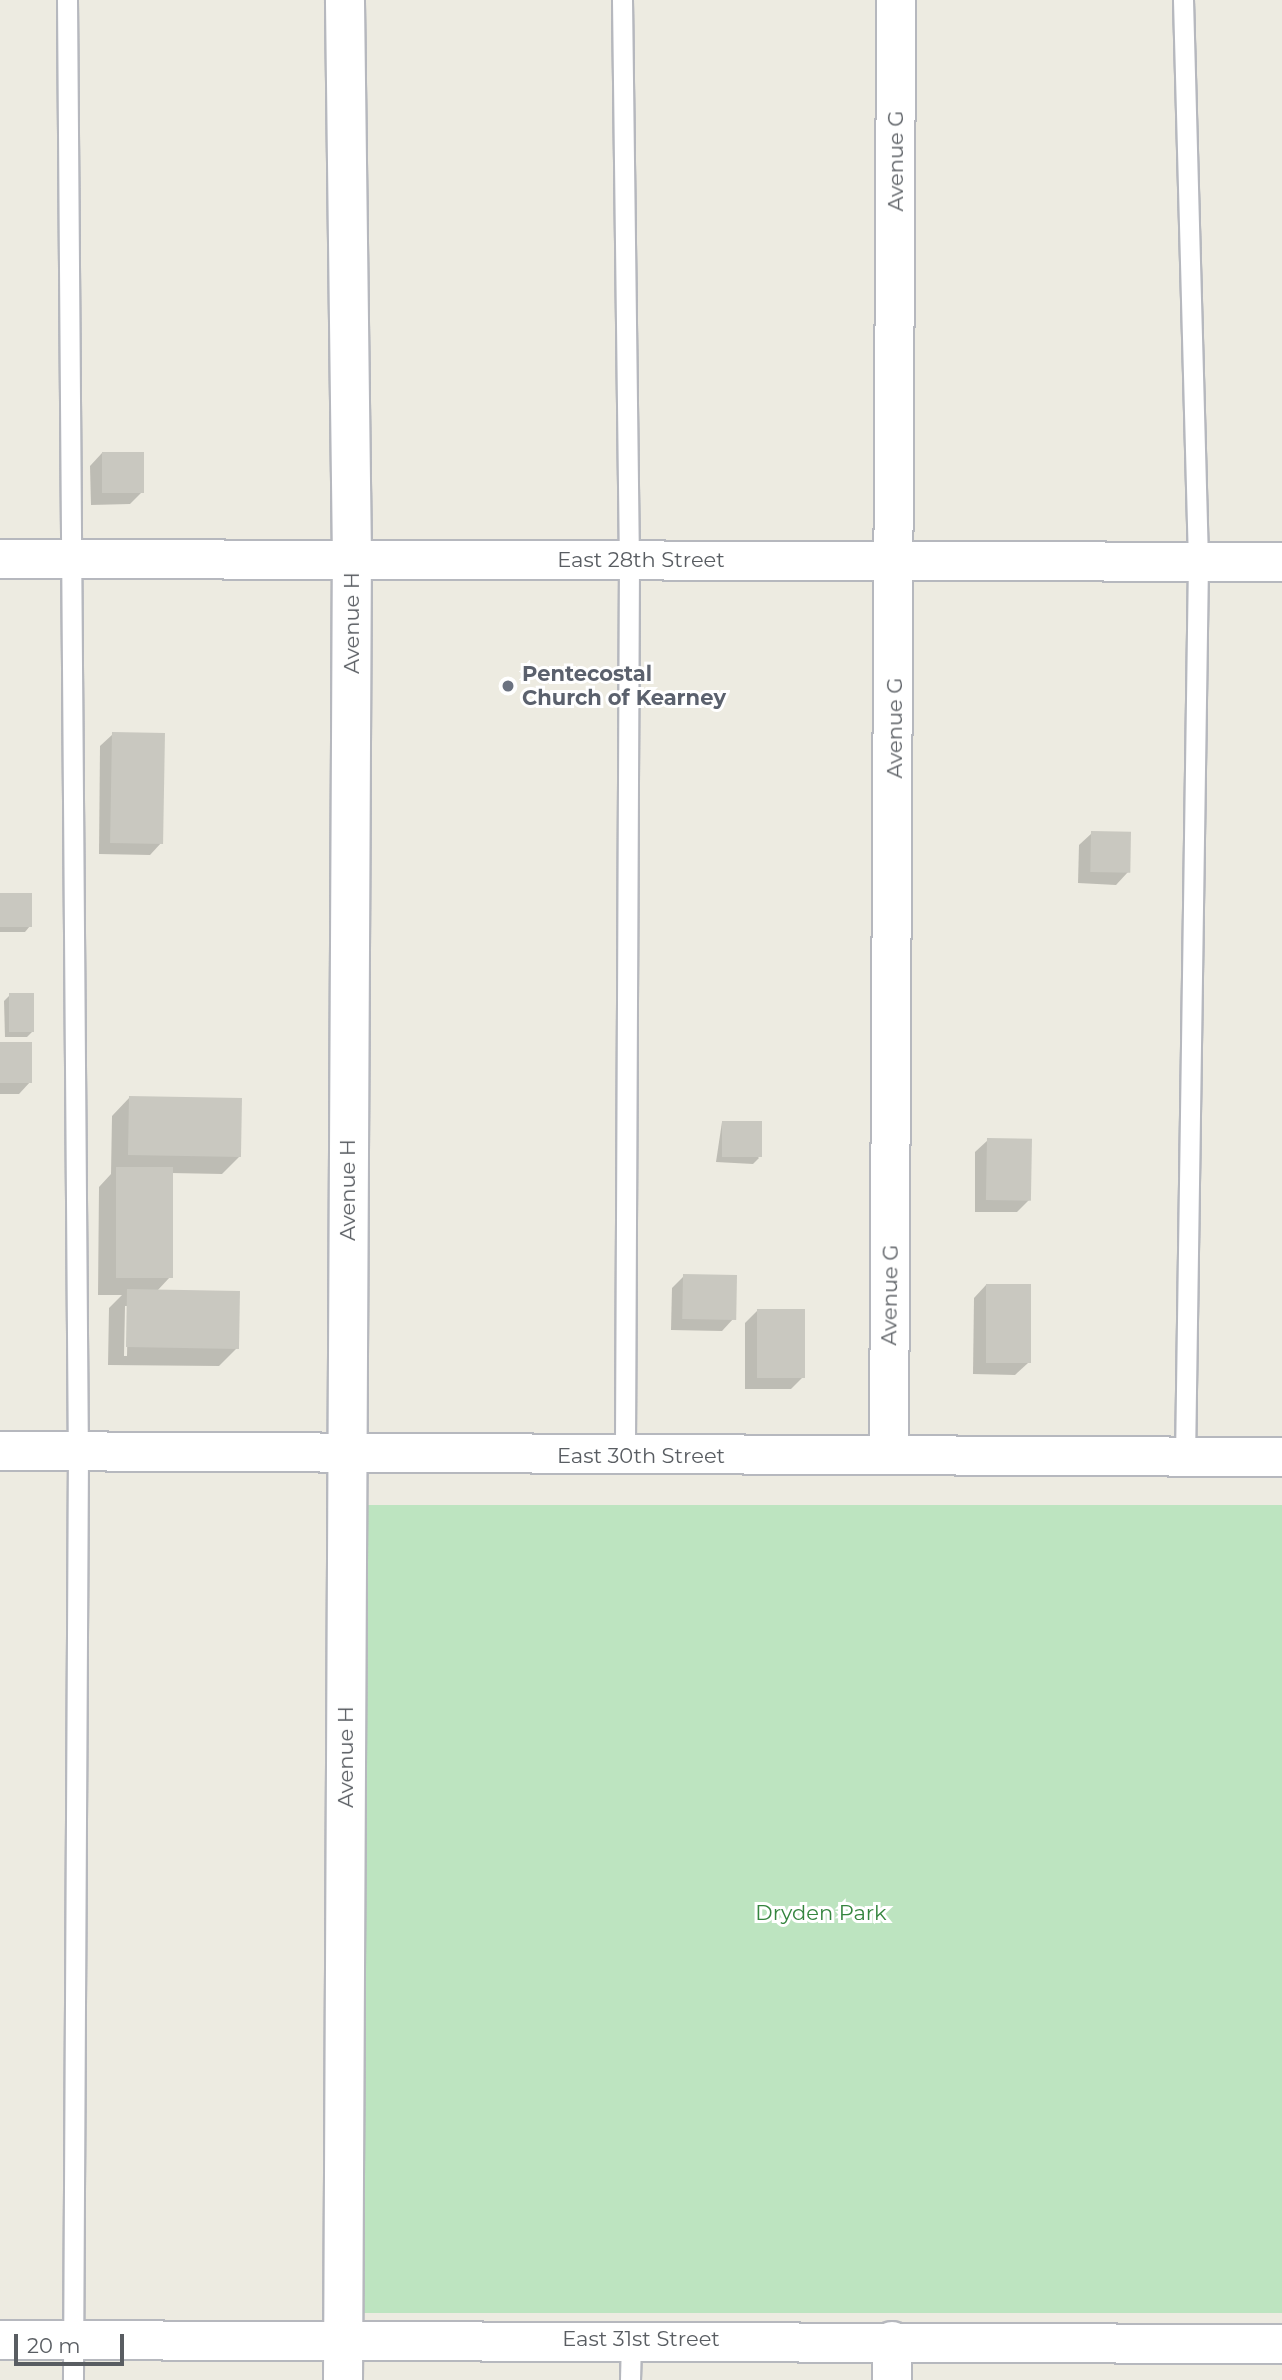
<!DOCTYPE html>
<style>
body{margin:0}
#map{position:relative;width:1282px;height:2380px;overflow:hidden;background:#edebe1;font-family:Montserrat,sans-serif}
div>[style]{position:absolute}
.green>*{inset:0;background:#bde4c0;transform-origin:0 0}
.shadow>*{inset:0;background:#0003}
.building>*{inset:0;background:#c9c8c0;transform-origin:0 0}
.roads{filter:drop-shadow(2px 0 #b6b8be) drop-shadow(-2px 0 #b6b8be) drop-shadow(0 2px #b6b8be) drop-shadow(0 -2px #b6b8be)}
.lane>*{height:19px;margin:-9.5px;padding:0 9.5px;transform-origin:9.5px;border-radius:9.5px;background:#fff}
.street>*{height:38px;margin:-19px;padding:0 19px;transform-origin:19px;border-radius:19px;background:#fff}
.secondary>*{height:38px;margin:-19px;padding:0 19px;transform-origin:19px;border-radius:19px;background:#fff}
.dots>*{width:19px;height:19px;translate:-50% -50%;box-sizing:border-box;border:4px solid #fff;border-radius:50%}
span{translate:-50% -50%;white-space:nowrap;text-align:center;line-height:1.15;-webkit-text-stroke:6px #fff;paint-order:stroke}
.street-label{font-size:21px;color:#595d62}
.worship-label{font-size:21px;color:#5b616d;font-weight:700}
.left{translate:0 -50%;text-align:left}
.park-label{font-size:21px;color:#35853f}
.scale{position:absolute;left:14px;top:2334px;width:110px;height:32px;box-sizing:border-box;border:4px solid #595d62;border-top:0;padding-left:9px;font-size:21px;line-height:24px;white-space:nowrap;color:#595d62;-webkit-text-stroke:5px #fff;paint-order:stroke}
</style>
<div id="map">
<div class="green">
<i style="left:364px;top:1505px;width:918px;height:808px"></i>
</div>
<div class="shadow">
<i style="clip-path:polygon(102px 453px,142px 492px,130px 504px,91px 505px,90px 466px)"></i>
<i style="clip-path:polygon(113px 734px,162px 842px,150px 855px,99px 854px,100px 746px)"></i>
<i style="clip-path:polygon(1092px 833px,1128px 872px,1116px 885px,1078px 883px,1079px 845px)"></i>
<i style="clip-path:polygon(0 895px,30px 926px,25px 932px,0 932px)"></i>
<i style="clip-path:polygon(10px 995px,33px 1031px,27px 1037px,5px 1037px,4px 1001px)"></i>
<i style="clip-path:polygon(0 1044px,31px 1081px,19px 1094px,0 1094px)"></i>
<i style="clip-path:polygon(evenodd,130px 1097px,240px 1156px,222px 1174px,171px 1173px,170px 1277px,157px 1291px,237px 1348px,219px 1366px,108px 1365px,109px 1308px,122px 1295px,98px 1295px,99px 1187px,111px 1174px,112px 1116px,130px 1097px,125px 1306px,128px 1306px,127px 1356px,124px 1356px,125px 1306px)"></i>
<i style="clip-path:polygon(722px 1122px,759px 1158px,753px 1164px,716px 1162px)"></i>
<i style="clip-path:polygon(988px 1140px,1029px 1200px,1017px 1212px,975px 1212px,975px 1152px)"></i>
<i style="clip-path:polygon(684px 1276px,734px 1318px,722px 1331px,671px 1330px,672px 1288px)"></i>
<i style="clip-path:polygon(986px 1285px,1028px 1363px,1015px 1375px,973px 1374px,974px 1298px)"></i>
<i style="clip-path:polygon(757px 1311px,803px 1377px,791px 1389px,745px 1389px,745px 1323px)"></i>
</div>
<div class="building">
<i style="left:102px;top:452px;width:42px;height:41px"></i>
<i style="left:112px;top:732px;width:53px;height:111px;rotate:1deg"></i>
<i style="left:1091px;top:831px;width:40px;height:41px;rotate:1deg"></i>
<i style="left:0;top:893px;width:32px;height:34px"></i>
<i style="left:9px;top:993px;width:25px;height:39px"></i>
<i style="left:0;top:1042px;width:32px;height:41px"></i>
<i style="left:129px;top:1096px;width:113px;height:59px;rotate:1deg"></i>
<i style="left:722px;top:1121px;width:40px;height:36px"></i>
<i style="left:987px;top:1138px;width:45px;height:62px;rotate:1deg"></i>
<i style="left:116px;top:1167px;width:57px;height:111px"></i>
<i style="left:683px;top:1274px;width:54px;height:45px;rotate:1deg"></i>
<i style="left:986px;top:1284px;width:45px;height:79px"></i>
<i style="left:127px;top:1289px;width:113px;height:58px;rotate:1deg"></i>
<i style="left:757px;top:1309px;width:48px;height:69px"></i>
</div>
<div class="roads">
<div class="lane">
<i style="left:67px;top:0;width:1451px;rotate:89.57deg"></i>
<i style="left:78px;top:1451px;width:929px;rotate:90.31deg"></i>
<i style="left:622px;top:0;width:561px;rotate:89.29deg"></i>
<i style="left:629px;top:561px;width:895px;rotate:90.26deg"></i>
<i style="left:1183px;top:0;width:562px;rotate:88.47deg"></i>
<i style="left:1198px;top:562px;width:895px;rotate:90.83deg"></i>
<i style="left:630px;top:2380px;width:41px;rotate:-88.6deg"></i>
</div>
<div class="street">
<i style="left:0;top:559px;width:1282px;rotate:0.13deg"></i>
<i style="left:0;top:1451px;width:1282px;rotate:0.27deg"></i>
<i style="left:889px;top:1455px;width:1455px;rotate:-89.72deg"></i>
<i style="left:343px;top:2380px;width:1820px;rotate:-89.72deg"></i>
<i style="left:352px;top:560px;width:560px;rotate:-90.72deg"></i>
<i style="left:892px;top:2380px;width:39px;rotate:-90deg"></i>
</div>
<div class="secondary">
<i style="left:0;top:2340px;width:1282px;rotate:0.18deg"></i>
</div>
</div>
<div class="dots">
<i style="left:508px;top:686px;background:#6b7280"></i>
</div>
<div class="street-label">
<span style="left:896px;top:161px;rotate:-90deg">Avenue G</span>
<span style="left:641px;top:560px">East 28th Street</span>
<span style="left:352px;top:623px;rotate:-90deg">Avenue H</span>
<span style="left:895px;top:728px;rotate:-90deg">Avenue G</span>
<span style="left:348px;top:1190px;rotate:-90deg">Avenue H</span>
<span style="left:890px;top:1295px;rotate:-89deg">Avenue G</span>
<span style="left:641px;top:1456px">East 30th Street</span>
<span style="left:346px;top:1757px;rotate:-90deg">Avenue H</span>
<span style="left:641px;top:2339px">East 31st Street</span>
</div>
<div class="worship-label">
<span class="left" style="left:522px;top:686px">Pentecostal<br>Church of Kearney</span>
</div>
<div class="park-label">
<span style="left:821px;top:1913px">Dryden Park</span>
</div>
<div class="scale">20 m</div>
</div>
